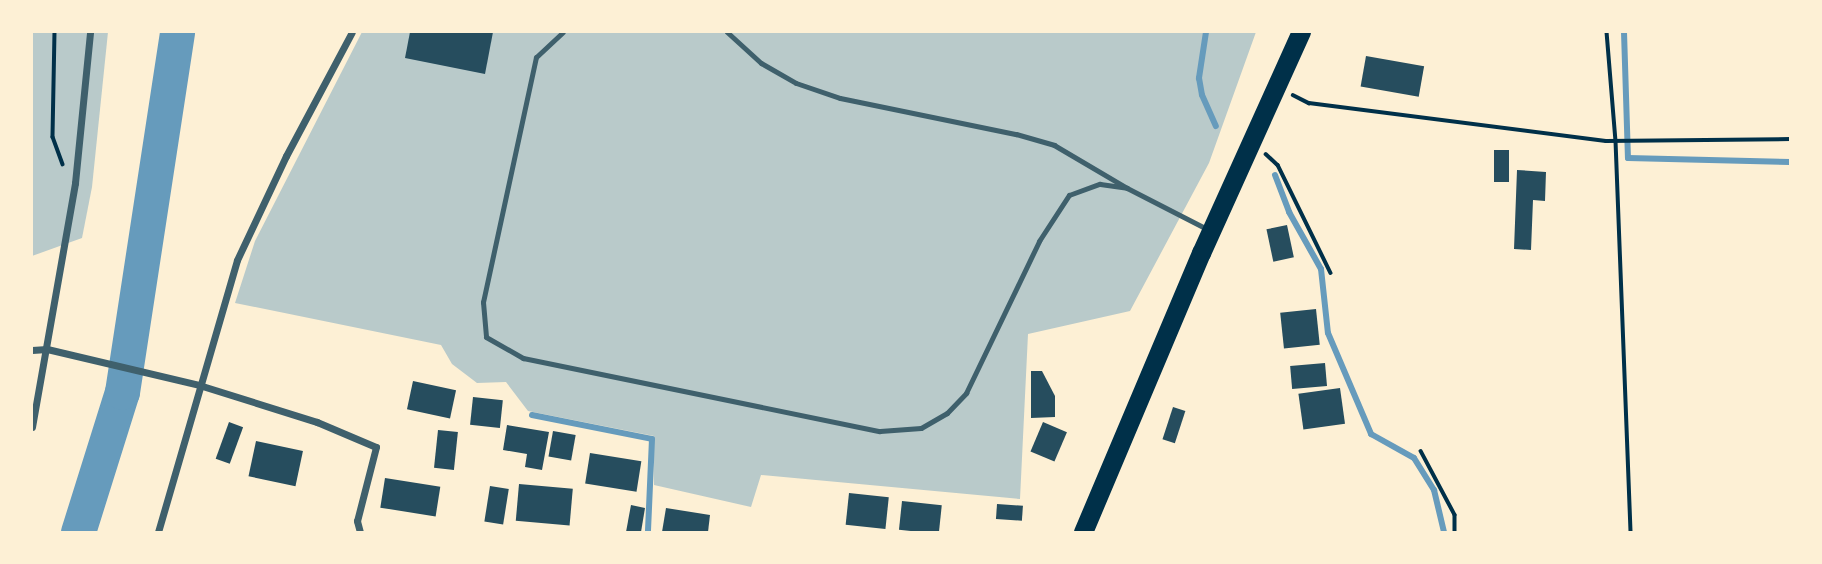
<!DOCTYPE html>
<style>
body{margin:0}
#map{position:relative;width:1822px;height:564px;overflow:hidden;background:#fdf0d5;font-family:Inter,sans-serif}
div>[style]{position:absolute}
.green>*{inset:0;background:#b9caca}
.stream>*{height:6px;margin:-3px;padding:0 3px;transform-origin:3px;border-radius:3px;background:#669bbc}
.river>*{height:35px;margin:-17.5px;padding:0 17.5px;transform-origin:17.5px;border-radius:17.5px;background:#669bbc}
.building>*{inset:0;background:#264d5e;transform-origin:0 0}
.path>*{height:3.5px;margin:-1.75px;padding:0 1.75px;transform-origin:1.75px;border-radius:1.75px;background:#003049}
.service>*{height:5px;margin:-2.5px;padding:0 2.5px;transform-origin:2.5px;border-radius:2.5px;background:#3f606c}
.minor>*{height:7px;margin:-3.5px;padding:0 3.5px;transform-origin:3.5px;border-radius:3.5px;background:#3f606c}
.trunk>*{height:19px;margin:-9.5px;padding:0 9.5px;transform-origin:9.5px;border-radius:9.5px;background:#003049}
span{translate:-50% -50%;white-space:nowrap;text-align:center;line-height:1.15;-webkit-text-stroke:6px #fdf0d5;paint-order:stroke}
.frame{position:absolute;inset:0;border:33px solid #fdf0d5;pointer-events:none}
</style>
<div id="map">
<div class="green">
<i style="clip-path:polygon(32px 32px,108px 32px,92px 187px,82px 238px,32px 256px)"></i>
<i style="clip-path:polygon(362px 32px,1256px 32px,1209px 163px,1130px 311px,1028px 334px,1020px 499px,761px 475px,751px 507px,654px 485px,654px 436px,528px 411px,506px 382px,477px 383px,452px 364px,441px 345px,235px 303px,255px 241px)"></i>
</div>
<div class="stream">
<i style="left:1206px;top:32px;width:47px;rotate:98.7deg"></i>
<i style="left:1199px;top:78px;width:17px;rotate:80deg"></i>
<i style="left:1202px;top:95px;width:34px;rotate:66deg"></i>
<i style="left:1624px;top:32px;width:126px;rotate:88.2deg"></i>
<i style="left:1628px;top:158px;width:162px;rotate:1.4deg"></i>
<i style="left:1275px;top:175px;width:40px;rotate:69deg"></i>
<i style="left:1289px;top:212px;width:65px;rotate:60.7deg"></i>
<i style="left:1321px;top:269px;width:64px;rotate:83.8deg"></i>
<i style="left:1328px;top:333px;width:110px;rotate:66.9deg"></i>
<i style="left:1371px;top:434px;width:49px;rotate:29.2deg"></i>
<i style="left:1414px;top:458px;width:38px;rotate:58deg"></i>
<i style="left:1434px;top:490px;width:43px;rotate:76.6deg"></i>
<i style="left:532px;top:415px;width:122px;rotate:11.3deg"></i>
<i style="left:652px;top:439px;width:93px;rotate:92.5deg"></i>
</div>
<div class="river">
<i style="left:78px;top:532px;width:147px;rotate:-72.6deg"></i>
<i style="left:122px;top:392px;width:364px;rotate:-81.3deg"></i>
</div>
<div class="building">
<i style="clip-path:polygon(410px 32px,493px 32px,485px 74px,405px 58px)"></i>
<i style="left:1366px;top:56px;width:59px;height:31px;rotate:10deg"></i>
<i style="left:1494px;top:150px;width:15px;height:32px"></i>
<i style="clip-path:polygon(1517px 170px,1546px 172px,1545px 201px,1533px 200px,1531px 250px,1514px 249px)"></i>
<i style="left:1287px;top:225px;width:33px;height:21px;rotate:78deg"></i>
<i style="left:1316px;top:309px;width:36px;height:36px;rotate:84deg"></i>
<i style="left:1325px;top:363px;width:23px;height:35px;rotate:85deg"></i>
<i style="clip-path:polygon(1031px 371px,1042px 371px,1055px 396px,1055px 417px,1031px 418px)"></i>
<i style="left:413px;top:381px;width:44px;height:29px;rotate:12deg"></i>
<i style="left:1340px;top:388px;width:36px;height:42px;rotate:82deg"></i>
<i style="left:473px;top:397px;width:30px;height:28px;rotate:6deg"></i>
<i style="left:1173px;top:407px;width:13px;height:34px;rotate:18deg"></i>
<i style="left:229px;top:422px;width:15px;height:39px;rotate:20deg"></i>
<i style="left:1043px;top:422px;width:26px;height:32px;rotate:23deg"></i>
<i style="clip-path:polygon(507px 425px,549px 432px,542px 470px,525px 467px,527px 454px,503px 450px)"></i>
<i style="left:438px;top:430px;width:20px;height:38px;rotate:6deg"></i>
<i style="left:553px;top:431px;width:23px;height:26px;rotate:10deg"></i>
<i style="left:256px;top:441px;width:48px;height:36px;rotate:12deg"></i>
<i style="left:590px;top:453px;width:52px;height:31px;rotate:9deg"></i>
<i style="left:385px;top:478px;width:56px;height:30px;rotate:9deg"></i>
<i style="left:519px;top:484px;width:54px;height:37px;rotate:5deg"></i>
<i style="left:490px;top:486px;width:19px;height:36px;rotate:9deg"></i>
<i style="left:849px;top:493px;width:40px;height:32px;rotate:6deg"></i>
<i style="left:902px;top:501px;width:40px;height:29px;rotate:6deg"></i>
<i style="left:997px;top:504px;width:26px;height:15px;rotate:4deg"></i>
<i style="clip-path:polygon(631px 505px,645px 508px,641px 532px,626px 532px)"></i>
<i style="clip-path:polygon(666px 508px,710px 515px,708px 532px,662px 532px)"></i>
</div>
<div class="path">
<i style="left:55px;top:32px;width:105px;rotate:91.1deg"></i>
<i style="left:53px;top:137px;width:29px;rotate:70deg"></i>
<i style="left:1607px;top:32px;width:109px;rotate:85.3deg"></i>
<i style="left:1616px;top:141px;width:391px;rotate:87.8deg"></i>
<i style="left:1293px;top:95px;width:18px;rotate:27deg"></i>
<i style="left:1309px;top:103px;width:299px;rotate:7.3deg"></i>
<i style="left:1606px;top:141px;width:184px;rotate:-0.6deg"></i>
<i style="left:1266px;top:154px;width:16px;rotate:43deg"></i>
<i style="left:1278px;top:165px;width:120px;rotate:63.9deg"></i>
<i style="left:1421px;top:451px;width:72px;rotate:62deg"></i>
<i style="left:1455px;top:515px;width:17px;rotate:90deg"></i>
</div>
<div class="service">
<i style="left:563px;top:32px;width:37px;rotate:137deg"></i>
<i style="left:536px;top:57px;width:251px;rotate:102.2deg"></i>
<i style="left:483px;top:302px;width:35px;rotate:85deg"></i>
<i style="left:486px;top:337px;width:43px;rotate:29.6deg"></i>
<i style="left:523px;top:358px;width:364px;rotate:11.6deg"></i>
<i style="left:880px;top:431px;width:41px;rotate:-4.2deg"></i>
<i style="left:921px;top:428px;width:30px;rotate:-30deg"></i>
<i style="left:947px;top:413px;width:28px;rotate:-46deg"></i>
<i style="left:966px;top:393px;width:169px;rotate:-64.3deg"></i>
<i style="left:1039px;top:241px;width:55px;rotate:-56.9deg"></i>
<i style="left:1069px;top:195px;width:33px;rotate:-20deg"></i>
<i style="left:1100px;top:184px;width:27px;rotate:8deg"></i>
<i style="left:727px;top:32px;width:46px;rotate:42.4deg"></i>
<i style="left:761px;top:63px;width:40px;rotate:29.7deg"></i>
<i style="left:796px;top:83px;width:46px;rotate:18.8deg"></i>
<i style="left:840px;top:98px;width:180px;rotate:11.6deg"></i>
<i style="left:1016px;top:134px;width:40px;rotate:16deg"></i>
<i style="left:1054px;top:145px;width:85px;rotate:30.5deg"></i>
<i style="left:1127px;top:188px;width:92px;rotate:27.1deg"></i>
</div>
<div class="minor">
<i style="left:32px;top:350px;width:15px;rotate:-4deg"></i>
<i style="left:47px;top:349px;width:156px;rotate:13.3deg"></i>
<i style="left:199px;top:385px;width:124px;rotate:17.4deg"></i>
<i style="left:317px;top:422px;width:64px;rotate:23deg"></i>
<i style="left:376px;top:447px;width:76px;rotate:104.4deg"></i>
<i style="left:357px;top:521px;width:11px;rotate:75deg"></i>
<i style="left:32px;top:427px;width:248px;rotate:-80deg"></i>
<i style="left:75px;top:183px;width:152px;rotate:-84.3deg"></i>
<i style="left:158px;top:532px;width:283px;rotate:-73.8deg"></i>
<i style="left:237px;top:260px;width:115px;rotate:-64.8deg"></i>
<i style="left:286px;top:156px;width:140px;rotate:-62deg"></i>
</div>
<div class="trunk">
<i style="left:1083px;top:532px;width:303px;rotate:-67.1deg"></i>
<i style="left:1201px;top:253px;width:243px;rotate:-65.7deg"></i>
</div>
<div class="frame"></div>
</div>
